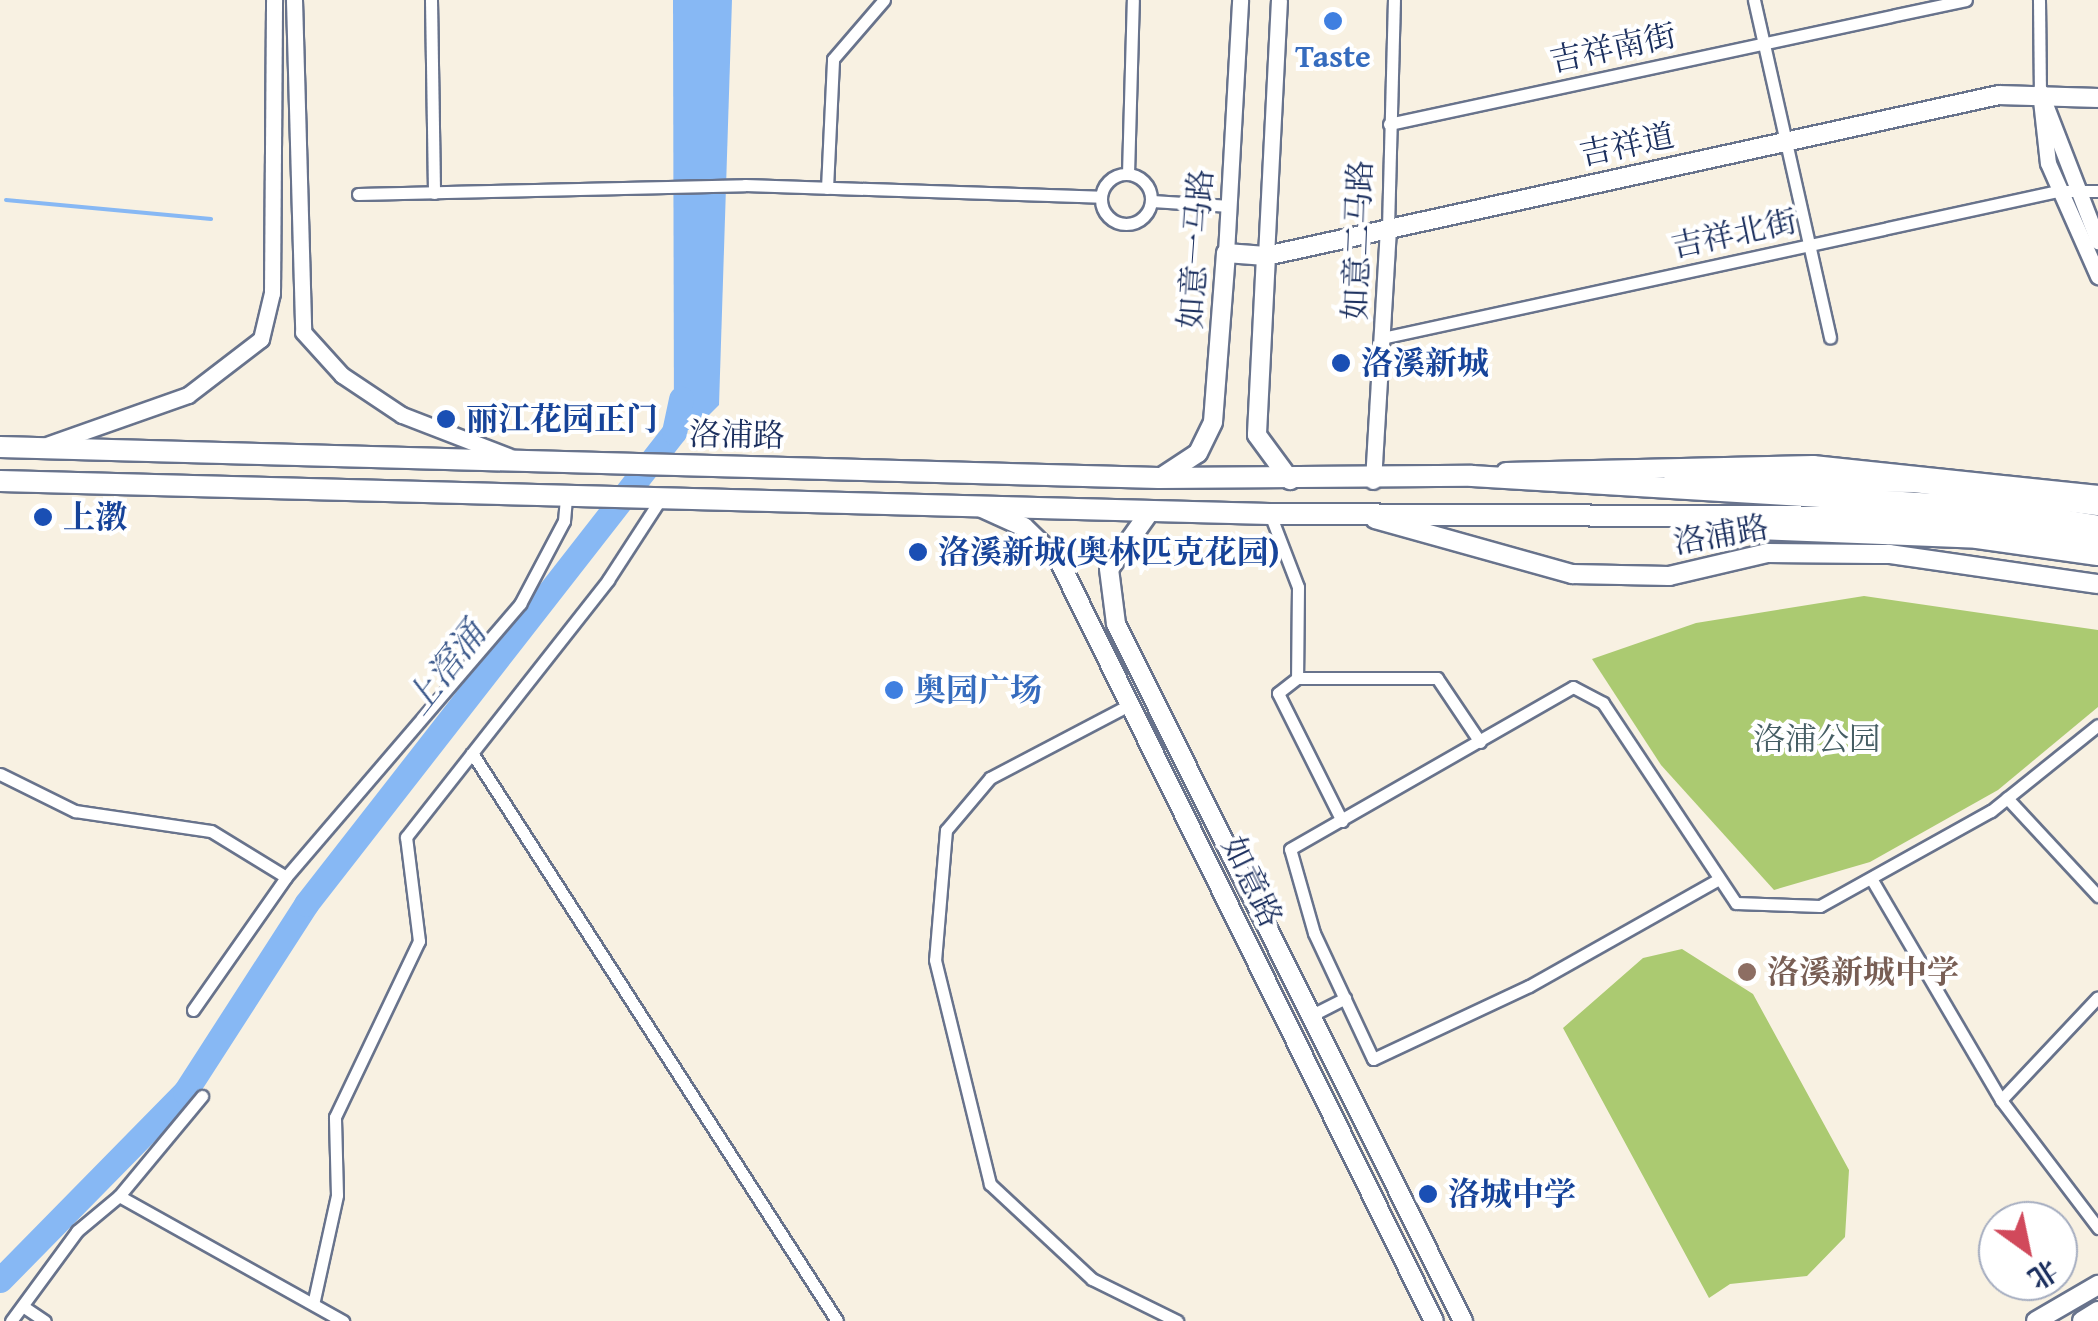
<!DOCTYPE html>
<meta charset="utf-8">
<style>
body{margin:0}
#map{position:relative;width:2098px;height:1321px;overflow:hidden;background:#f8f1e2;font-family:"Gentium Book Plus","Noto Serif SC",serif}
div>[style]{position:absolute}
.green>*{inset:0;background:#abca71}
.water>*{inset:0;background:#87b8f4}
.stream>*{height:4px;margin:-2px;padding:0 2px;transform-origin:2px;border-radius:2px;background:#87b8f4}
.river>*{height:25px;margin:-12.5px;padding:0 12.5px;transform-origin:12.5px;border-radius:12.5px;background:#87b8f4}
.roads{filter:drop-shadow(2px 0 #68738c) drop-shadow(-2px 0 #68738c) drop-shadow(0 2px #68738c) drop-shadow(0 -2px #68738c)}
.minor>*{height:11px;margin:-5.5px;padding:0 5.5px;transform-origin:5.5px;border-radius:5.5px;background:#fff}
.minor>.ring{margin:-5.5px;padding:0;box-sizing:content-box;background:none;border:11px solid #fff;border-radius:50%}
.tertiary>*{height:15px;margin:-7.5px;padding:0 7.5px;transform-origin:7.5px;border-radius:7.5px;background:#fff}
.secondary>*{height:18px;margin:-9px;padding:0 9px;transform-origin:9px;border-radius:9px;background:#fff}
.trunk>*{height:20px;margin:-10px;padding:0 10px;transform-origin:10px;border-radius:10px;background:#fff}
.dots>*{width:28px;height:28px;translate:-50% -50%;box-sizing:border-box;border:5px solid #fff;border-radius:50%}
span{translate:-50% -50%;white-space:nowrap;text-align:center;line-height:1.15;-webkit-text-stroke:8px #fff;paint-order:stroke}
.street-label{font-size:32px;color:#1b2f5e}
.shop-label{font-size:32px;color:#366cbe;font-weight:700}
.left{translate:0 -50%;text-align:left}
.transit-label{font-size:32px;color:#164399;font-weight:700}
.park-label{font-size:32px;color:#465e64}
.education-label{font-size:32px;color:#785e54;font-weight:700}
.water-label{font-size:35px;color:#3b588b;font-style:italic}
.north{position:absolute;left:1978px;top:1201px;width:100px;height:100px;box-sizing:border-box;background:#fff;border:2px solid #a4acbf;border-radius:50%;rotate:147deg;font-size:28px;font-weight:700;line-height:40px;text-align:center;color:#1b2f5e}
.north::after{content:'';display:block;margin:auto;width:35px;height:45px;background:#d1495b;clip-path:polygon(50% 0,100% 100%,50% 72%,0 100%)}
</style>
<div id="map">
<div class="green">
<i style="clip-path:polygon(1864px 596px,2098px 630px,2098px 707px,1998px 790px,1870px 862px,1774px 890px,1661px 765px,1592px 659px,1696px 623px)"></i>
<i style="clip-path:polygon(1682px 949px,1753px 994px,1849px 1170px,1845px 1237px,1807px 1276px,1730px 1284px,1709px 1298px,1563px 1028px,1643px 958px)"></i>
</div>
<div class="water">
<i style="clip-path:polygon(673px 0,732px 0,719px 405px,695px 429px,674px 432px)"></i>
</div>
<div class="stream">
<i style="left:6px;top:200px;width:206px;rotate:5.3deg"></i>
</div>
<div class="river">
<i style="left:0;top:1280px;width:264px;rotate:-45.5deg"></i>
<i style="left:185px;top:1092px;width:224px;rotate:-57.2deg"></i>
<i style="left:306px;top:904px;width:599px;rotate:-52.06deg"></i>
<i style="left:674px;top:432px;width:34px;rotate:-78deg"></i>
</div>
<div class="roads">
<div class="minor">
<i style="left:431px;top:0;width:193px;rotate:89.1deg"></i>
<i style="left:1754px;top:0;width:346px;rotate:77.3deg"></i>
<i style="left:2039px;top:0;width:91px;rotate:89.4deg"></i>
<i style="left:1389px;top:124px;width:590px;rotate:-12.13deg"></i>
<i class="ring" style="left:1101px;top:174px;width:39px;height:39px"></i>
<i style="left:1128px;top:174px;width:174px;rotate:-88.4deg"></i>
<i style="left:827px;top:188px;width:129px;rotate:-87.3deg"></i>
<i style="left:833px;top:59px;width:78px;rotate:-49.2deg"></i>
<i style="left:358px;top:194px;width:387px;rotate:-1.3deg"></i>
<i style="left:745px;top:185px;width:356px;rotate:1.9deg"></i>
<i style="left:1152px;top:201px;width:78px;rotate:3.7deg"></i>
<i style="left:1388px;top:228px;width:228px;rotate:-88.5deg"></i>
<i style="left:1382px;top:338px;width:692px;rotate:-12.27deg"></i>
<i style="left:2058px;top:191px;width:40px"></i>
<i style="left:1270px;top:514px;width:78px;rotate:69deg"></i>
<i style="left:1298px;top:587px;width:91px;rotate:90.6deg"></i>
<i style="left:1131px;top:704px;width:159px;rotate:152.3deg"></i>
<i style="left:990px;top:778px;width:68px;rotate:130.2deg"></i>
<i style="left:946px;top:830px;width:130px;rotate:94.8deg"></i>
<i style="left:935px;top:960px;width:231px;rotate:76.2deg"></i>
<i style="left:990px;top:1184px;width:139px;rotate:43deg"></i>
<i style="left:1092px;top:1279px;width:95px;rotate:26.3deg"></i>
<i style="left:472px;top:753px;width:675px;rotate:57.27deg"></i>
<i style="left:0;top:774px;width:84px;rotate:26.3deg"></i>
<i style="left:75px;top:811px;width:137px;rotate:8.4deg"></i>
<i style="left:211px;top:831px;width:88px;rotate:31.5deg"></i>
<i style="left:2007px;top:798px;width:134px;rotate:47.1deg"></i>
<i style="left:1342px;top:821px;width:143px;rotate:-116.6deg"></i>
<i style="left:1278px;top:693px;width:24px;rotate:-38deg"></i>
<i style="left:1297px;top:678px;width:140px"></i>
<i style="left:1437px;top:678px;width:77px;rotate:56.1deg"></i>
<i style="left:1719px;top:879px;width:218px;rotate:150.6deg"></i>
<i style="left:1529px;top:986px;width:172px;rotate:154.9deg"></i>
<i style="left:1373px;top:1059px;width:139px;rotate:-115.1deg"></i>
<i style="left:1314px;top:933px;width:87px;rotate:-105.9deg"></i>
<i style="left:1290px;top:849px;width:326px;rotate:-29.8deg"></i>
<i style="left:1573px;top:687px;width:34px;rotate:28deg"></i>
<i style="left:1603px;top:703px;width:240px;rotate:56.4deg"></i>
<i style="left:1736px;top:903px;width:84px;rotate:2deg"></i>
<i style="left:1820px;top:906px;width:196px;rotate:-29.1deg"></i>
<i style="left:1991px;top:811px;width:137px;rotate:-38.8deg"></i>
<i style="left:1872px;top:880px;width:255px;rotate:59.6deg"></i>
<i style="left:2001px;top:1100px;width:161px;rotate:52.8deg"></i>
<i style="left:193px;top:1010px;width:162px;rotate:-55deg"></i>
<i style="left:286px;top:877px;width:360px;rotate:-49.4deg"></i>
<i style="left:520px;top:604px;width:94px;rotate:-62.1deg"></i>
<i style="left:564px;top:521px;width:25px;rotate:-85deg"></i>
<i style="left:1314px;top:1014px;width:35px;rotate:-27deg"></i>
<i style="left:2001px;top:1100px;width:141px;rotate:-46.7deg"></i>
<i style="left:119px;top:1196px;width:257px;rotate:29.2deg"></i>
<i style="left:314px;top:1300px;width:107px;rotate:-77.6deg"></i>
<i style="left:337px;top:1195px;width:78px;rotate:-91.5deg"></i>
<i style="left:335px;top:1117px;width:195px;rotate:-64.5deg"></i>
<i style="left:419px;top:941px;width:105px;rotate:-97.1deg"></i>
<i style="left:406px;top:837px;width:327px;rotate:-51.8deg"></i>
<i style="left:608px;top:580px;width:99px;rotate:-57deg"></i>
<i style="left:24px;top:1307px;width:25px;rotate:34deg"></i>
<i style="left:11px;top:1321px;width:112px;rotate:-53.7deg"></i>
<i style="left:77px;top:1231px;width:55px;rotate:-39.8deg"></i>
<i style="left:119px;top:1196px;width:130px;rotate:-50.3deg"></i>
</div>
<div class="tertiary">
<i style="left:294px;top:0;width:332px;rotate:88.4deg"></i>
<i style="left:303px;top:332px;width:58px;rotate:47.8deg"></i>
<i style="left:342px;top:375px;width:72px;rotate:33.7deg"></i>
<i style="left:402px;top:415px;width:114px;rotate:21.1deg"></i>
<i style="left:2040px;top:91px;width:72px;rotate:83.7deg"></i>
<i style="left:2048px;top:163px;width:124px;rotate:66.1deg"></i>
<i style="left:2041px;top:94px;width:158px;rotate:68.8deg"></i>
<i style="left:1226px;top:253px;width:253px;rotate:-86.8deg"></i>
<i style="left:1266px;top:256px;width:256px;rotate:-87.1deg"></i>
<i style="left:49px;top:444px;width:147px;rotate:-19.4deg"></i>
<i style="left:188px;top:395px;width:92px;rotate:-37.5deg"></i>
<i style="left:261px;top:339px;width:47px;rotate:-76.6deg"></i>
<i style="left:272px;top:293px;width:293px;rotate:-89.6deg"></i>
<i style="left:1373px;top:481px;width:253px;rotate:-86.6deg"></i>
</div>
<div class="secondary">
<i style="left:1266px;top:256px;width:179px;rotate:92.9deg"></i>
<i style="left:1257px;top:435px;width:56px;rotate:53.7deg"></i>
<i style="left:1506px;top:472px;width:307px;rotate:-1.3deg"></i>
<i style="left:1813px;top:465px;width:287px;rotate:6deg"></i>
<i style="left:1160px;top:478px;width:45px;rotate:-33.3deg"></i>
<i style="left:1198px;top:453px;width:34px;rotate:-64deg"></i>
<i style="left:1213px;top:422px;width:169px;rotate:-85.6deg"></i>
<i style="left:1226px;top:253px;width:40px;rotate:4.3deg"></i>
<i style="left:1266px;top:256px;width:750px;rotate:-12.39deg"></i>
<i style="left:1999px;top:95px;width:99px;rotate:1.7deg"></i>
<i style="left:982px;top:508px;width:46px;rotate:24.3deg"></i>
<i style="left:1024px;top:527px;width:49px;rotate:44.2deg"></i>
<i style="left:1059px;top:561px;width:847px;rotate:63.74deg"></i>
<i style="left:1151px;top:510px;width:72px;rotate:125.4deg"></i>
<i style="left:1109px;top:569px;width:55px;rotate:82.7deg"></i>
<i style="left:1116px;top:624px;width:779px;rotate:63.53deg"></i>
<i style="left:1375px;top:519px;width:205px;rotate:15.6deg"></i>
<i style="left:1572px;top:574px;width:97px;rotate:1.2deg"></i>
<i style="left:1669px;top:576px;width:101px;rotate:-13.2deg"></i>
<i style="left:1767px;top:553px;width:122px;rotate:0.5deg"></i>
<i style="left:1889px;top:554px;width:211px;rotate:8.2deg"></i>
<i style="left:2036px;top:1321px;width:72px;rotate:-30.1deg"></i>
<i style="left:2082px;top:1321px;width:19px;rotate:-32deg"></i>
</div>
<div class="trunk">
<i style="left:0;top:447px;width:1159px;rotate:1.53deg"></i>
<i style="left:1159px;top:478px;width:313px;rotate:-0.4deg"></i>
<i style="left:1472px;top:476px;width:514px;rotate:3.46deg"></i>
<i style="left:1985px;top:507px;width:115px;rotate:9.5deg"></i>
<i style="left:1674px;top:480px;width:241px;rotate:0.5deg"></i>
<i style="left:1915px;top:482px;width:184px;rotate:7.2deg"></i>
<i style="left:0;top:481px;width:1270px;rotate:1.49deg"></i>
<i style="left:1270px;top:514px;width:644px;rotate:0.27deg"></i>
<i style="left:1914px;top:517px;width:183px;rotate:6.9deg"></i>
<i style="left:1707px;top:527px;width:270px;rotate:2.3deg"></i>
<i style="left:1977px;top:538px;width:122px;rotate:8deg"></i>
</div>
</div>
<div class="dots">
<i style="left:1333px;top:21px;background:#3f7fe0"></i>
<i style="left:1341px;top:363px;background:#1a4fb4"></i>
<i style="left:446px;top:419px;background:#1a4fb4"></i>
<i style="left:43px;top:517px;background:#1a4fb4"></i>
<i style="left:918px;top:552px;background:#1a4fb4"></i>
<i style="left:894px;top:690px;background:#3f7fe0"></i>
<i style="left:1747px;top:972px;background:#8d6e63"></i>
<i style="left:1428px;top:1194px;background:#1a4fb4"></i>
</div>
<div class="street-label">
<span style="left:1613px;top:48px;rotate:-12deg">吉祥南街</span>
<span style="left:1627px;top:145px;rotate:-12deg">吉祥道</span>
<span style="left:1734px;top:234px;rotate:-12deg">吉祥北街</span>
<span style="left:1358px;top:240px;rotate:-88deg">如意二马路</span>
<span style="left:1196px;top:249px;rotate:-86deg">如意一马路</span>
<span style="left:737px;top:435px;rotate:1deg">洛浦路</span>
<span style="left:1721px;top:535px;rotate:-10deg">洛浦路</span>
<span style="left:1252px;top:882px;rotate:64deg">如意路</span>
</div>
<div class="shop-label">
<span style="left:1333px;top:56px">Taste</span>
<span class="left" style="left:914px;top:690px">奥园广场</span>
</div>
<div class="transit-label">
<span class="left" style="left:1361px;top:363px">洛溪新城</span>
<span class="left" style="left:466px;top:419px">丽江花园正门</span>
<span class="left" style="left:63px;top:517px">上漖</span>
<span class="left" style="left:938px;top:552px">洛溪新城(奥林匹克花园)</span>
<span class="left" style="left:1448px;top:1194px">洛城中学</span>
</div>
<div class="park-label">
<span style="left:1817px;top:739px">洛浦公园</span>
</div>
<div class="education-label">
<span class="left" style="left:1767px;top:972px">洛溪新城中学</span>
</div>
<div class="water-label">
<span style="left:445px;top:668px;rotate:-52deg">上滘涌</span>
</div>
<div class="north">北</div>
</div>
